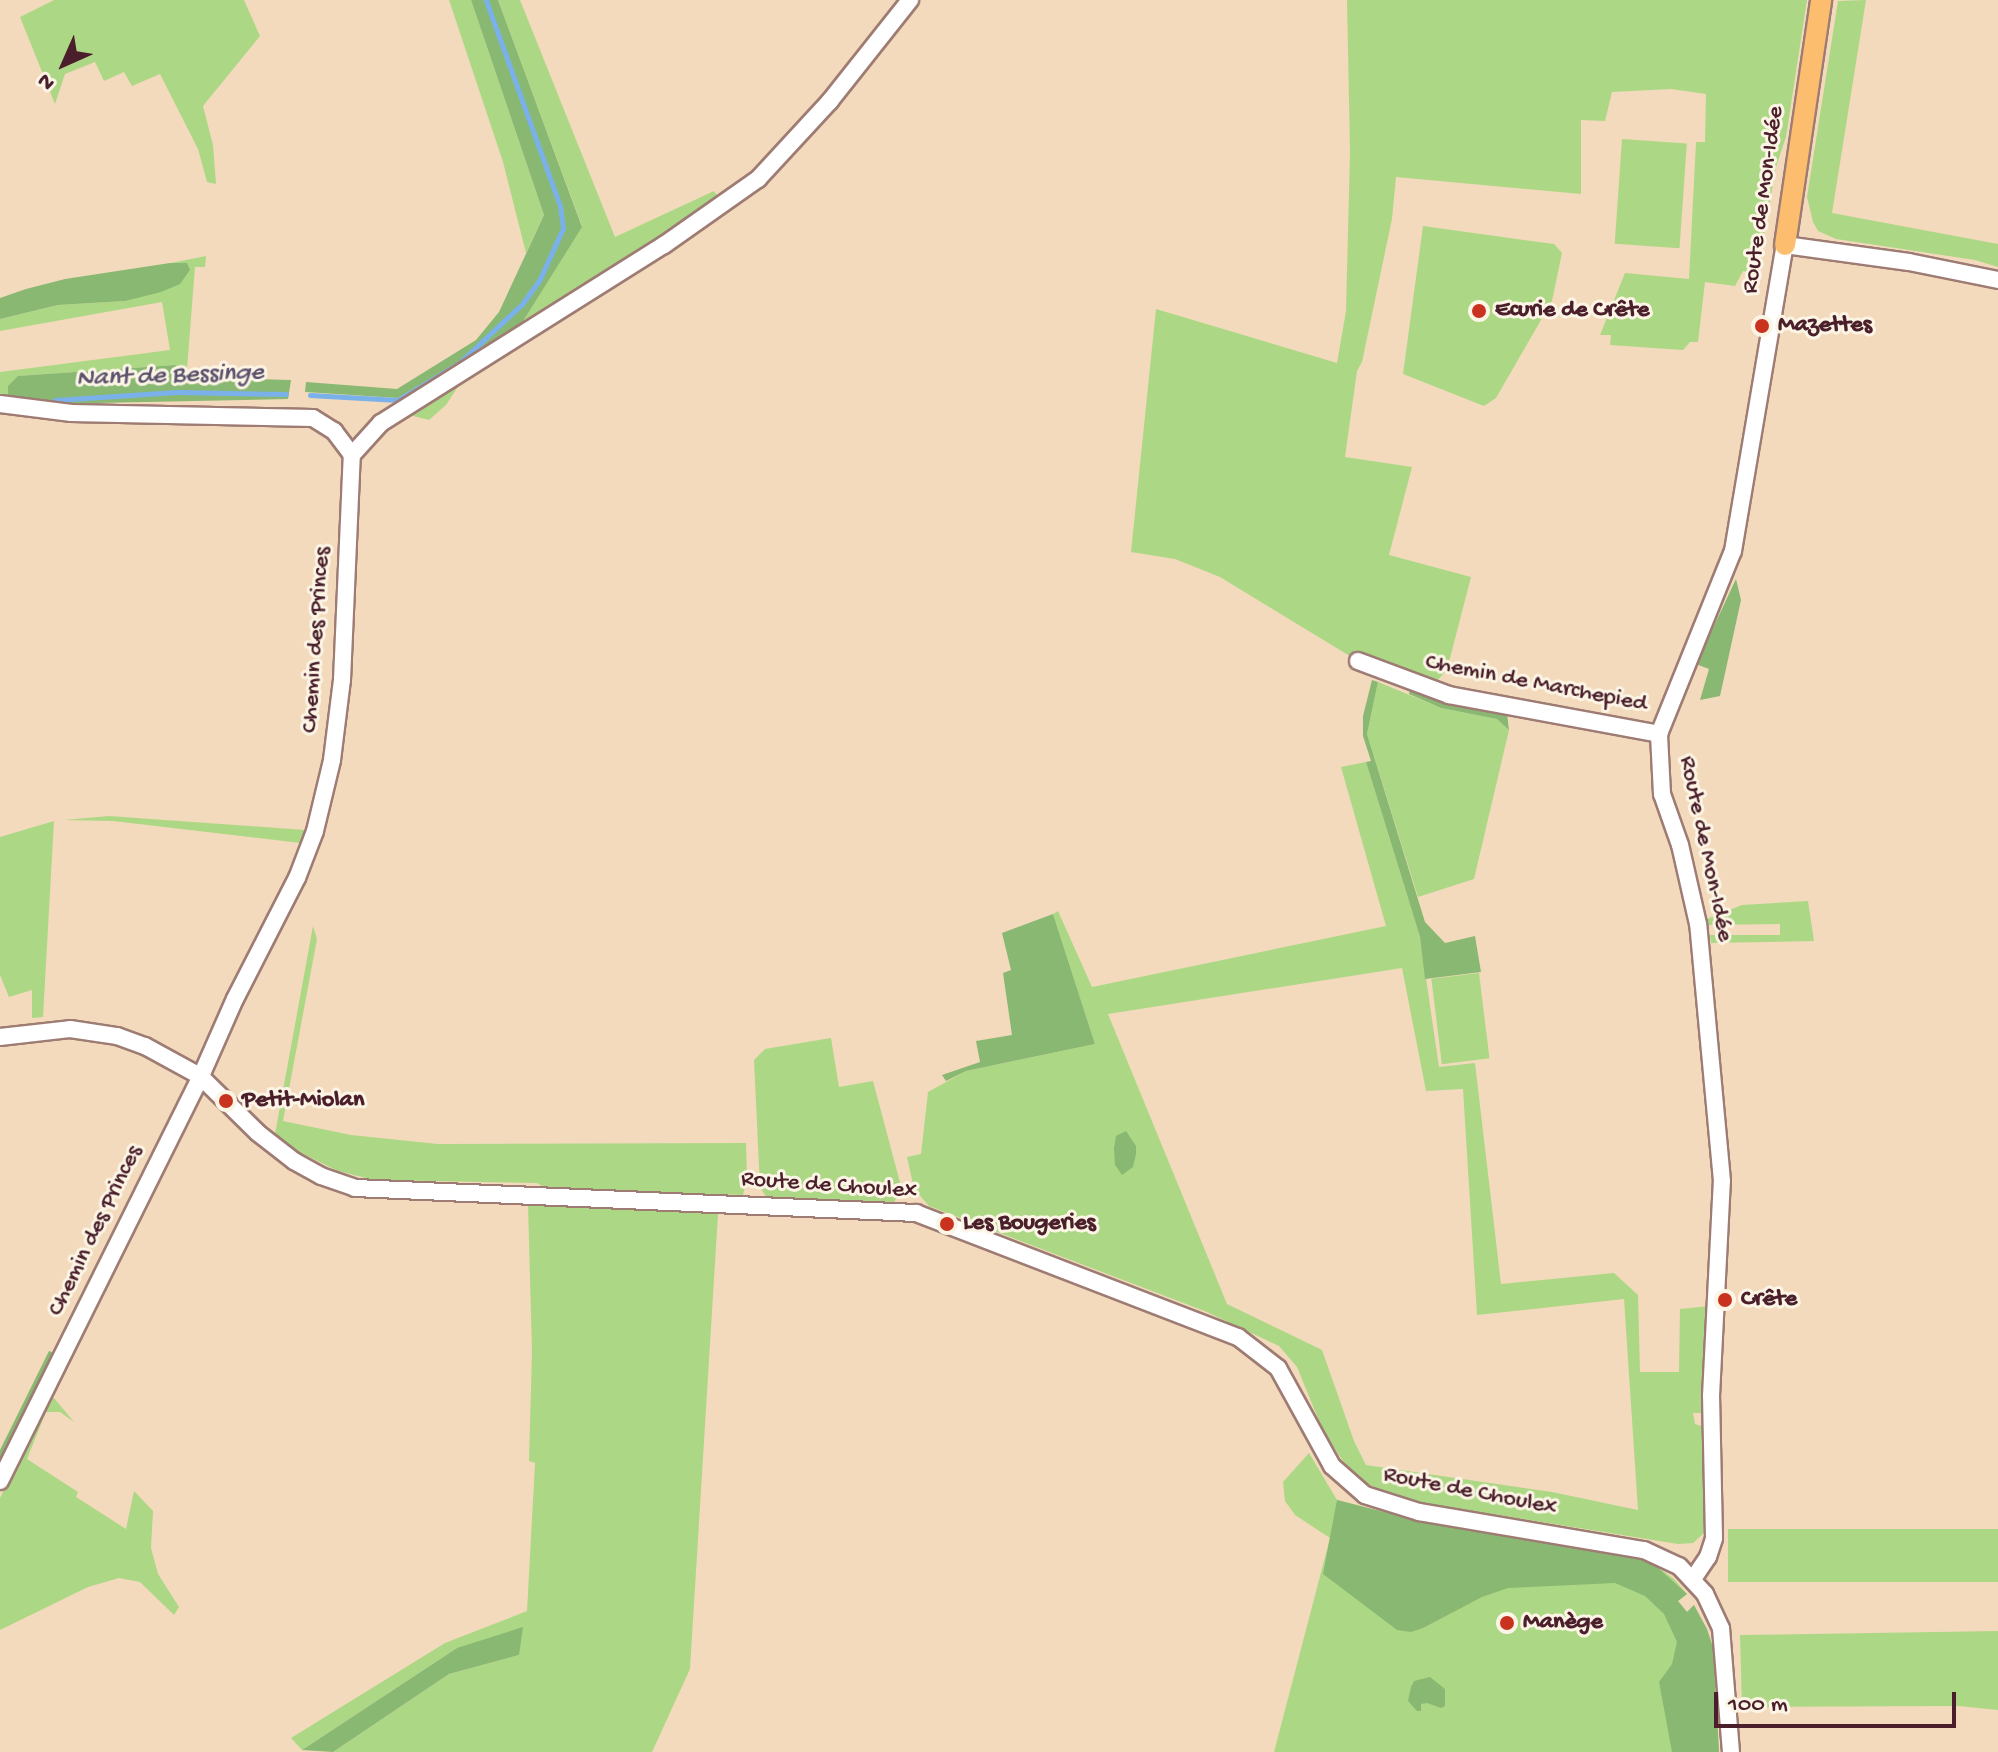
<!DOCTYPE html>
<meta charset="utf-8">
<style>
body{margin:0}
#map{position:relative;width:1998px;height:1752px;overflow:hidden;background:#f3dabc;font-family:"Gochi Hand",sans-serif}
div>[style]{position:absolute}
.green>*{inset:0;background:#acd885;transform-origin:0 0}
.forest>*{inset:0;background:#89b872}
.stream>*{height:5px;margin:-2.5px;padding:0 2.5px;transform-origin:2.5px;border-radius:2.5px;background:#7bb1ea}
.roads{filter:drop-shadow(2px 0 #9e7c74) drop-shadow(-2px 0 #9e7c74) drop-shadow(0 2px #9e7c74) drop-shadow(0 -2px #9e7c74)}
.minor>*{height:16px;margin:-8px;padding:0 8px;transform-origin:8px;border-radius:8px;background:#fff}
.major>*{height:20px;margin:-10px;padding:0 10px;transform-origin:10px;border-radius:10px;background:#fcbd6f}
.dots>*{width:22px;height:22px;translate:-50% -50%;box-sizing:border-box;border:4px solid #fcf5e5;border-radius:50%}
span{translate:-50% -50%;white-space:nowrap;text-align:center;line-height:1.15;-webkit-text-stroke:6px #fcf5e5;paint-order:stroke}
.street-label{font-size:24px;color:#4a1f2b}
.poi-label{font-size:24px;color:#4a1f2b;font-weight:700}
.left{translate:0 -50%;text-align:left}
.water-label{font-size:26px;color:#5b526e;font-style:italic}
.north{position:absolute;left:24px;top:24px;width:80px;height:80px;-webkit-text-stroke:6px #fcf5e5;paint-order:stroke;rotate:225deg;font-size:22px;font-weight:700;line-height:32px;text-align:center;color:#4a1f2b}
.north::after{content:'';display:block;margin:auto;width:28px;height:36px;background:#4a1f2b;clip-path:polygon(50% 0,100% 100%,50% 72%,0 100%)}
.scale{position:absolute;left:1714px;top:1692px;width:242px;height:36px;box-sizing:border-box;border:4px solid #4a1f2b;border-top:0;padding-left:10px;font-size:24px;line-height:28px;white-space:nowrap;color:#4a1f2b;-webkit-text-stroke:6px #fcf5e5;paint-order:stroke}
</style>
<div id="map">
<div class="green">
<i style="clip-path:polygon(54px 0,244px 0,260px 36px,203px 106px,213px 145px,216px 184px,207px 182px,198px 149px,160px 74px,132px 86px,124px 72px,104px 81px,95px 62px,65px 74px,55px 104px,20px 17px)"></i>
<i style="clip-path:polygon(449px 0,471px 0,544px 215px,526px 253px,503px 162px)"></i>
<i style="clip-path:polygon(498px 0,520px 0,615px 237px,714px 191px,719px 198px,522px 323px,582px 226px)"></i>
<i style="clip-path:polygon(1347px 0,1807px 0,1786px 137px,1776px 167px,1757px 274px,1743px 271px,1735px 286px,1705px 282px,1698px 342px,1690px 342px,1683px 350px,1610px 345px,1611px 335px,1600px 335px,1625px 273px,1689px 279px,1696px 142px,1705px 142px,1706px 94px,1671px 89px,1612px 92px,1605px 121px,1581px 120px,1581px 194px,1396px 177px,1392px 219px,1362px 362px,1357px 371px,1345px 457px,1412px 467px,1389px 555px,1471px 577px,1447px 670px,1433px 685px,1358px 661px,1220px 577px,1175px 559px,1131px 552px,1156px 309px,1337px 363px,1346px 311px,1350px 152px)"></i>
<i style="clip-path:polygon(1866px 0,1832px 213px,1998px 244px,1998px 267px,1975px 260px,1836px 239px,1818px 231px,1813px 222px,1807px 197px,1838px 1px)"></i>
<i style="left:1622px;top:139px;width:65px;height:105px;rotate:4deg"></i>
<i style="clip-path:polygon(1423px 226px,1554px 244px,1562px 253px,1552px 301px,1496px 398px,1484px 406px,1403px 374px)"></i>
<i style="clip-path:polygon(206px 256px,205px 267px,195px 267px,187px 369px,175px 365px,19px 376px,8px 398px,0 395px,0 372px,170px 350px,162px 302px,0 331px,0 319px,58px 305px,125px 301px,187px 263px,171px 263px)"></i>
<i style="clip-path:polygon(461px 382px,446px 405px,429px 420px,409px 415px)"></i>
<i style="clip-path:polygon(1378px 682px,1441px 708px,1498px 719px,1509px 730px,1474px 879px,1418px 897px,1367px 734px)"></i>
<i style="clip-path:polygon(evenodd,1366px 762px,1420px 937px,1439px 1067px,1475px 1063px,1501px 1284px,1614px 1273px,1638px 1295px,1640px 1372px,1679px 1372px,1680px 1309px,1710px 1306px,1704px 1413px,1693px 1413px,1695px 1424px,1702px 1426px,1704px 1533px,1693px 1543px,1678px 1544px,1417px 1502px,1384px 1492px,1364px 1482px,1343px 1461px,1324px 1433px,1297px 1367px,1279px 1346px,1207px 1312px,929px 1206px,914px 1189px,907px 1157px,921px 1154px,928px 1092px,966px 1071px,1095px 1044px,1053px 914px,1058px 911px,1092px 987px,1386px 926px,1341px 767px,1366px 762px,1402px 968px,1426px 1091px,1463px 1089px,1477px 1315px,1624px 1299px,1638px 1510px,1552px 1492px,1366px 1465px,1354px 1441px,1322px 1350px,1227px 1304px,1108px 1014px,1402px 968px)"></i>
<i style="clip-path:polygon(109px 816px,305px 830px,301px 843px,113px 821px,64px 820px)"></i>
<i style="clip-path:polygon(54px 821px,43px 1017px,32px 1018px,32px 990px,9px 997px,0 975px,0 837px)"></i>
<i style="clip-path:polygon(1808px 901px,1814px 941px,1711px 943px,1710px 935px,1780px 935px,1780px 924px,1708px 925px,1707px 919px,1742px 905px)"></i>
<i style="clip-path:polygon(313px 926px,317px 939px,283px 1121px,351px 1135px,438px 1144px,746px 1143px,747px 1179px,743px 1195px,547px 1189px,537px 1183px,374px 1180px,338px 1171px,293px 1149px,275px 1134px)"></i>
<i style="left:1479px;top:973px;width:86px;height:48px;rotate:83deg"></i>
<i style="clip-path:polygon(831px 1038px,839px 1087px,873px 1081px,902px 1190px,894px 1202px,767px 1198px,760px 1187px,754px 1060px,765px 1049px)"></i>
<i style="clip-path:polygon(528px 1205px,718px 1214px,690px 1669px,652px 1752px,333px 1752px,449px 1674px,519px 1655px,457px 1648px,302px 1750px,291px 1738px,445px 1643px,527px 1611px,535px 1463px,529px 1461px,532px 1351px)"></i>
<i style="clip-path:polygon(54px 1398px,74px 1422px,60px 1412px,46px 1412px,27px 1459px,78px 1492px,76px 1497px,126px 1529px,134px 1491px,153px 1511px,151px 1548px,158px 1574px,179px 1607px,174px 1615px,140px 1582px,119px 1578px,88px 1587px,0 1630px,0 1498px,48px 1400px)"></i>
<i style="clip-path:polygon(1309px 1453px,1337px 1500px,1423px 1522px,1656px 1566px,1674px 1579px,1687px 1594px,1678px 1601px,1687px 1612px,1694px 1605px,1713px 1647px,1719px 1752px,1274px 1752px,1330px 1538px,1295px 1515px,1285px 1501px,1283px 1482px)"></i>
<i style="left:1998px;top:1529px;width:53px;height:270px;rotate:90deg"></i>
<i style="clip-path:polygon(1998px 1631px,1998px 1710px,1959px 1706px,1742px 1707px,1740px 1635px)"></i>
</div>
<div class="forest">
<i style="clip-path:polygon(471px 0,498px 0,582px 227px,522px 323px,398px 398px,305px 392px,306px 382px,397px 389px,476px 340px,499px 312px,544px 215px)"></i>
<i style="clip-path:polygon(170px 263px,187px 263px,190px 270px,180px 284px,161px 292px,125px 301px,58px 305px,0 319px,0 298px,26px 289px,65px 279px)"></i>
<i style="clip-path:polygon(175px 365px,187px 369px,187px 377px,291px 380px,288px 399px,47px 404px,8px 398px,8px 386px,18px 376px)"></i>
<i style="clip-path:polygon(1736px 579px,1741px 600px,1720px 696px,1700px 700px,1709px 669px,1696px 664px)"></i>
<i style="clip-path:polygon(1372px 680px,1378px 682px,1367px 734px,1425px 922px,1445px 943px,1475px 936px,1481px 972px,1425px 979px,1420px 937px,1366px 762px,1371px 761px,1363px 736px,1363px 716px)"></i>
<i style="clip-path:polygon(1410px 689px,1507px 713px,1509px 730px,1497px 719px,1441px 708px,1409px 694px)"></i>
<i style="clip-path:polygon(1053px 914px,1095px 1044px,966px 1071px,946px 1081px,942px 1075px,980px 1062px,976px 1041px,1012px 1035px,1003px 973px,1011px 970px,1002px 933px)"></i>
<i style="clip-path:polygon(1126px 1131px,1136px 1146px,1136px 1154px,1133px 1167px,1122px 1175px,1115px 1165px,1114px 1148px,1116px 1136px)"></i>
<i style="clip-path:polygon(49px 1351px,57px 1354px,0 1470px,0 1450px)"></i>
<i style="clip-path:polygon(1337px 1500px,1423px 1522px,1631px 1554px,1656px 1566px,1687px 1594px,1678px 1601px,1687px 1612px,1694px 1605px,1707px 1629px,1713px 1647px,1719px 1752px,1672px 1752px,1659px 1682px,1672px 1664px,1677px 1642px,1664px 1614px,1645px 1596px,1615px 1583px,1508px 1588px,1482px 1597px,1423px 1628px,1411px 1632px,1397px 1630px,1323px 1574px)"></i>
<i style="clip-path:polygon(523px 1627px,519px 1655px,449px 1674px,333px 1752px,302px 1750px,457px 1648px)"></i>
<i style="clip-path:polygon(1430px 1677px,1445px 1689px,1445px 1706px,1441px 1708px,1427px 1703px,1421px 1704px,1421px 1711px,1417px 1711px,1408px 1701px,1411px 1687px,1414px 1681px)"></i>
</div>
<div class="stream">
<i style="left:310px;top:395px;width:88px;rotate:3.3deg"></i>
<i style="left:398px;top:400px;width:71px;rotate:-31.2deg"></i>
<i style="left:459px;top:363px;width:86px;rotate:-43.1deg"></i>
<i style="left:522px;top:304px;width:29px;rotate:-54deg"></i>
<i style="left:539px;top:281px;width:58px;rotate:-65.6deg"></i>
<i style="left:563px;top:228px;width:22px;rotate:-98deg"></i>
<i style="left:560px;top:206px;width:219px;rotate:-109.8deg"></i>
<i style="left:55px;top:400px;width:122px;rotate:-3.8deg"></i>
<i style="left:177px;top:392px;width:109px;rotate:1.1deg"></i>
</div>
<div class="roads">
<div class="minor">
<i style="left:0;top:404px;width:72px;rotate:7.2deg"></i>
<i style="left:71px;top:413px;width:242px;rotate:1.2deg"></i>
<i style="left:313px;top:418px;width:25px;rotate:32deg"></i>
<i style="left:334px;top:431px;width:30px;rotate:53deg"></i>
<i style="left:1358px;top:661px;width:97px;rotate:20.5deg"></i>
<i style="left:1449px;top:695px;width:214px;rotate:10.5deg"></i>
<i style="left:0;top:1037px;width:70px;rotate:-6.5deg"></i>
<i style="left:70px;top:1029px;width:48px;rotate:8.5deg"></i>
<i style="left:117px;top:1036px;width:30px;rotate:20deg"></i>
<i style="left:145px;top:1046px;width:63px;rotate:28.6deg"></i>
<i style="left:200px;top:1076px;width:81px;rotate:44.5deg"></i>
<i style="left:258px;top:1133px;width:46px;rotate:37.9deg"></i>
<i style="left:294px;top:1161px;width:31px;rotate:29deg"></i>
<i style="left:321px;top:1176px;width:36px;rotate:19deg"></i>
<i style="left:355px;top:1188px;width:562px;rotate:2.55deg"></i>
<i style="left:916px;top:1213px;width:345px;rotate:21.1deg"></i>
<i style="left:1238px;top:1337px;width:51px;rotate:37.8deg"></i>
<i style="left:1278px;top:1368px;width:112px;rotate:61.1deg"></i>
<i style="left:1332px;top:1466px;width:44px;rotate:41.3deg"></i>
<i style="left:1365px;top:1495px;width:57px;rotate:17.5deg"></i>
<i style="left:1419px;top:1512px;width:228px;rotate:9.6deg"></i>
<i style="left:1644px;top:1550px;width:38px;rotate:25deg"></i>
<i style="left:1679px;top:1566px;width:38px;rotate:47deg"></i>
<i style="left:1705px;top:1594px;width:38px;rotate:65deg"></i>
<i style="left:1721px;top:1628px;width:124px;rotate:85.4deg"></i>
<i style="left:0;top:1481px;width:442px;rotate:-63.6deg"></i>
<i style="left:197px;top:1085px;width:94px;rotate:-66.2deg"></i>
<i style="left:235px;top:999px;width:136px;rotate:-62.9deg"></i>
<i style="left:297px;top:878px;width:50px;rotate:-69deg"></i>
<i style="left:315px;top:831px;width:73px;rotate:-76.5deg"></i>
<i style="left:332px;top:760px;width:81px;rotate:-82.9deg"></i>
<i style="left:342px;top:680px;width:225px;rotate:-87.5deg"></i>
<i style="left:352px;top:455px;width:43px;rotate:-47.8deg"></i>
<i style="left:381px;top:423px;width:334px;rotate:-32.2deg"></i>
<i style="left:664px;top:245px;width:115px;rotate:-35.1deg"></i>
<i style="left:758px;top:179px;width:106px;rotate:-47.3deg"></i>
<i style="left:830px;top:101px;width:129px;rotate:-51.6deg"></i>
<i style="left:1693px;top:1579px;width:27px;rotate:-56deg"></i>
<i style="left:1708px;top:1557px;width:20px;rotate:-72deg"></i>
<i style="left:1714px;top:1538px;width:142px;rotate:-91.2deg"></i>
<i style="left:1711px;top:1396px;width:215px;rotate:-87.1deg"></i>
<i style="left:1722px;top:1181px;width:258px;rotate:-95.3deg"></i>
<i style="left:1698px;top:924px;width:81px;rotate:-102.8deg"></i>
<i style="left:1680px;top:845px;width:54px;rotate:-109.4deg"></i>
<i style="left:1662px;top:794px;width:60px;rotate:-92.9deg"></i>
<i style="left:1659px;top:734px;width:197px;rotate:-68deg"></i>
<i style="left:1733px;top:551px;width:310px;rotate:-80.4deg"></i>
<i style="left:1785px;top:245px;width:125px;rotate:7.8deg"></i>
<i style="left:1909px;top:262px;width:91px;rotate:11.4deg"></i>
</div>
<div class="major">
<i style="left:1785px;top:245px;width:248px;rotate:-81.6deg"></i>
</div>
</div>
<div class="dots">
<i style="left:1479px;top:311px;background:#c8321e"></i>
<i style="left:1762px;top:326px;background:#c8321e"></i>
<i style="left:226px;top:1101px;background:#c8321e"></i>
<i style="left:947px;top:1224px;background:#c8321e"></i>
<i style="left:1725px;top:1300px;background:#c8321e"></i>
<i style="left:1507px;top:1623px;background:#c8321e"></i>
</div>
<div class="street-label">
<span style="left:1764px;top:200px;rotate:-82deg">Route de Mon-Idée</span>
<span style="left:317px;top:640px;rotate:-86deg">Chemin des Princes</span>
<span style="left:1536px;top:684px;rotate:11deg">Chemin de Marchepied</span>
<span style="left:1705px;top:849px;rotate:78deg">Route de Mon-Idée</span>
<span style="left:829px;top:1186px;rotate:4deg">Route de Choulex</span>
<span style="left:96px;top:1231px;rotate:-64deg">Chemin des Princes</span>
<span style="left:1470px;top:1492px;rotate:11deg">Route de Choulex</span>
</div>
<div class="poi-label">
<span class="left" style="left:1495px;top:311px">Ecurie de Crête</span>
<span class="left" style="left:1778px;top:326px">Mazettes</span>
<span class="left" style="left:242px;top:1101px">Petit-Miolan</span>
<span class="left" style="left:963px;top:1224px">Les Bougeries</span>
<span class="left" style="left:1741px;top:1300px">Crête</span>
<span class="left" style="left:1523px;top:1623px">Manège</span>
</div>
<div class="water-label">
<span style="left:170px;top:377px;rotate:-2deg">Nant de Bessinge</span>
</div>
<div class="north">N</div>
<div class="scale">100 m</div>
</div>
